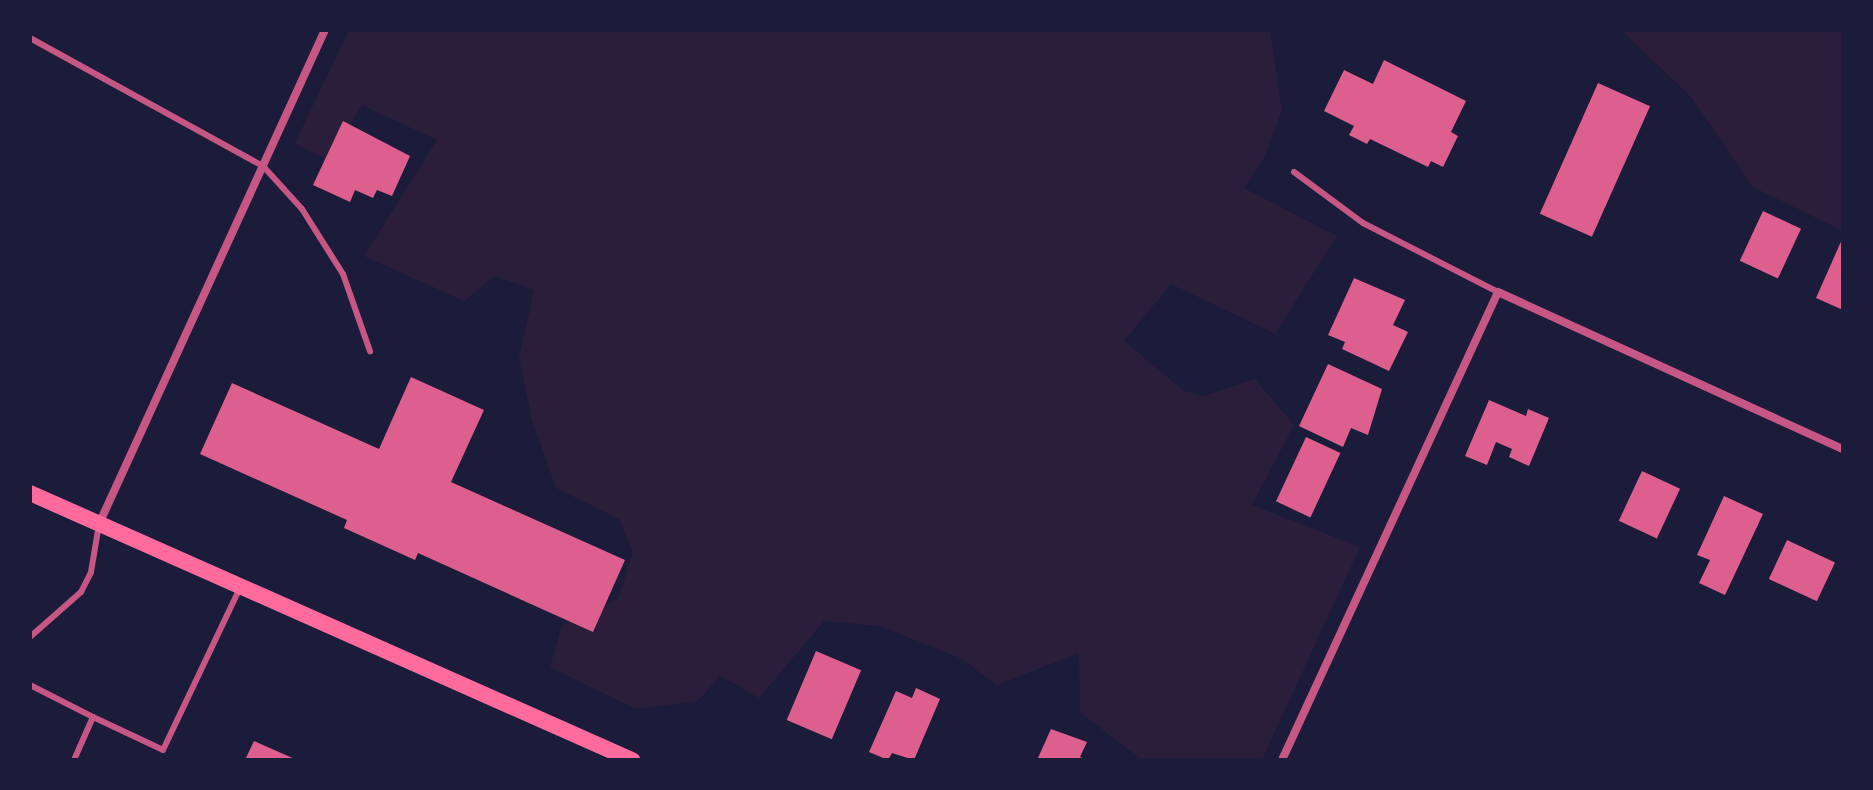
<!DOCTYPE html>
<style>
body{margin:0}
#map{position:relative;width:1873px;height:790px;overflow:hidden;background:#1b1b3a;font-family:Bitter,serif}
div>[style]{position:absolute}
.green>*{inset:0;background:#2a1e3b}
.building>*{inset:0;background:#dd5f8e;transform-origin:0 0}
.service>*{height:6px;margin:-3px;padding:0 3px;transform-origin:3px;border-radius:3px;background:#c65784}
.minor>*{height:8px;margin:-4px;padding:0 4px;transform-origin:4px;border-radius:4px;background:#c65784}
.secondary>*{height:16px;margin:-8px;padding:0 8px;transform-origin:8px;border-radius:8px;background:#ff6b9d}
span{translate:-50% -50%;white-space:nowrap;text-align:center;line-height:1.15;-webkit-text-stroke:7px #1b1b3a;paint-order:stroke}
.frame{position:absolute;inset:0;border:32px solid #1b1b3a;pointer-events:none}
</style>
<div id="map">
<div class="green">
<i style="clip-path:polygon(349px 30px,1270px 30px,1282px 110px,1264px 158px,1244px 188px,1337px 236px,1275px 334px,1171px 284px,1124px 341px,1184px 391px,1204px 396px,1255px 379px,1294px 425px,1252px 505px,1360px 547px,1262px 760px,1142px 760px,1080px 712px,1079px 653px,997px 685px,960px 658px,880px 626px,824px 621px,759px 698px,720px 676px,698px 701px,636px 709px,550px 667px,562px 625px,618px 599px,633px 552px,619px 519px,556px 488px,532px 420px,519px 358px,534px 290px,495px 276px,464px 301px,364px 256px,437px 140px,362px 105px,328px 161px,295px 143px)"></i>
<i style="clip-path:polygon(1621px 30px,1843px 30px,1843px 231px,1753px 187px,1691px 97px)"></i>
</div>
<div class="building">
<i style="clip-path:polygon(1384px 60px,1466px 101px,1451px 132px,1458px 136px,1443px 167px,1431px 161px,1428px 167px,1370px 139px,1367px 144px,1349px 135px,1354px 126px,1324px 111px,1344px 70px,1373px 84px)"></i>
<i style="left:1598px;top:83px;width:57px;height:143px;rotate:24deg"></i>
<i style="clip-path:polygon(343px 121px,410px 156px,392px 196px,377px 190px,373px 198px,355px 190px,350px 202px,313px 185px)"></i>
<i style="left:1763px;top:211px;width:42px;height:55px;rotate:25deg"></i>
<i style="clip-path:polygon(1843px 237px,1843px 310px,1816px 298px)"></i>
<i style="clip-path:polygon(1354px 278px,1405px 300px,1393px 325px,1408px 332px,1389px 371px,1342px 349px,1345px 342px,1328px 335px)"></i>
<i style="clip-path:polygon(1328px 364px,1382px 389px,1368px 435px,1351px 428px,1343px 447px,1299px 426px)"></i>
<i style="clip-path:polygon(411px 377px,484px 410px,451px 482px,625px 560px,593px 632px,418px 553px,415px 560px,344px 528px,347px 520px,200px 454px,232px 383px,379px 449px)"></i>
<i style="clip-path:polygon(1489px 400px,1526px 416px,1528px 409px,1549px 418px,1529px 466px,1509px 457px,1512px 449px,1496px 442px,1487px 465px,1465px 456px)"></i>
<i style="left:1306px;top:437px;width:38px;height:71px;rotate:25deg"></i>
<i style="left:1642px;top:471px;width:42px;height:55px;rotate:25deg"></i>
<i style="clip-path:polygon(1724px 496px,1763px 514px,1725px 595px,1699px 583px,1710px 560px,1697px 555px)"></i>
<i style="left:1787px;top:540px;width:53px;height:43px;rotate:25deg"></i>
<i style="left:816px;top:651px;width:49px;height:75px;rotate:23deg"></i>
<i style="clip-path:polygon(916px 688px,940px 699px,914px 760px,892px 753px,888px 760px,869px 752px,896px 691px,912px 698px)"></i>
<i style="clip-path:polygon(1051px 729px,1087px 742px,1080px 757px,1087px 760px,1037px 760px)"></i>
<i style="clip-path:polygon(254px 741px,297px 760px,245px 760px)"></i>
</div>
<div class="service">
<i style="left:30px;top:38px;width:266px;rotate:28.8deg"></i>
<i style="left:263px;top:166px;width:58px;rotate:47.8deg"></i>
<i style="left:302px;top:209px;width:77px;rotate:57.8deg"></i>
<i style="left:343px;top:274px;width:82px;rotate:70.7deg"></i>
<i style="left:1294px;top:172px;width:86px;rotate:36.5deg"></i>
<i style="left:1363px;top:223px;width:152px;rotate:27.1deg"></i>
<i style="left:30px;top:637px;width:68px;rotate:-41.4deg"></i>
<i style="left:81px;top:592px;width:22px;rotate:-63deg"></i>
<i style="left:91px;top:572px;width:49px;rotate:-80.5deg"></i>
<i style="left:30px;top:685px;width:71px;rotate:26.9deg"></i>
<i style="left:74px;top:760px;width:47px;rotate:-66.2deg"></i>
<i style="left:93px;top:717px;width:77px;rotate:25.2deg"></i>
<i style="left:163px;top:750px;width:179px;rotate:-64.6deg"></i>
</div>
<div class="minor">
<i style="left:99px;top:524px;width:543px;rotate:-65.42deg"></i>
<i style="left:1282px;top:760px;width:515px;rotate:-65.22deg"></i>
<i style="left:1498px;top:292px;width:379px;rotate:24.5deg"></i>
</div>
<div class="secondary">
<i style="left:30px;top:493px;width:659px;rotate:23.92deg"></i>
</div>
<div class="frame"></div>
</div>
